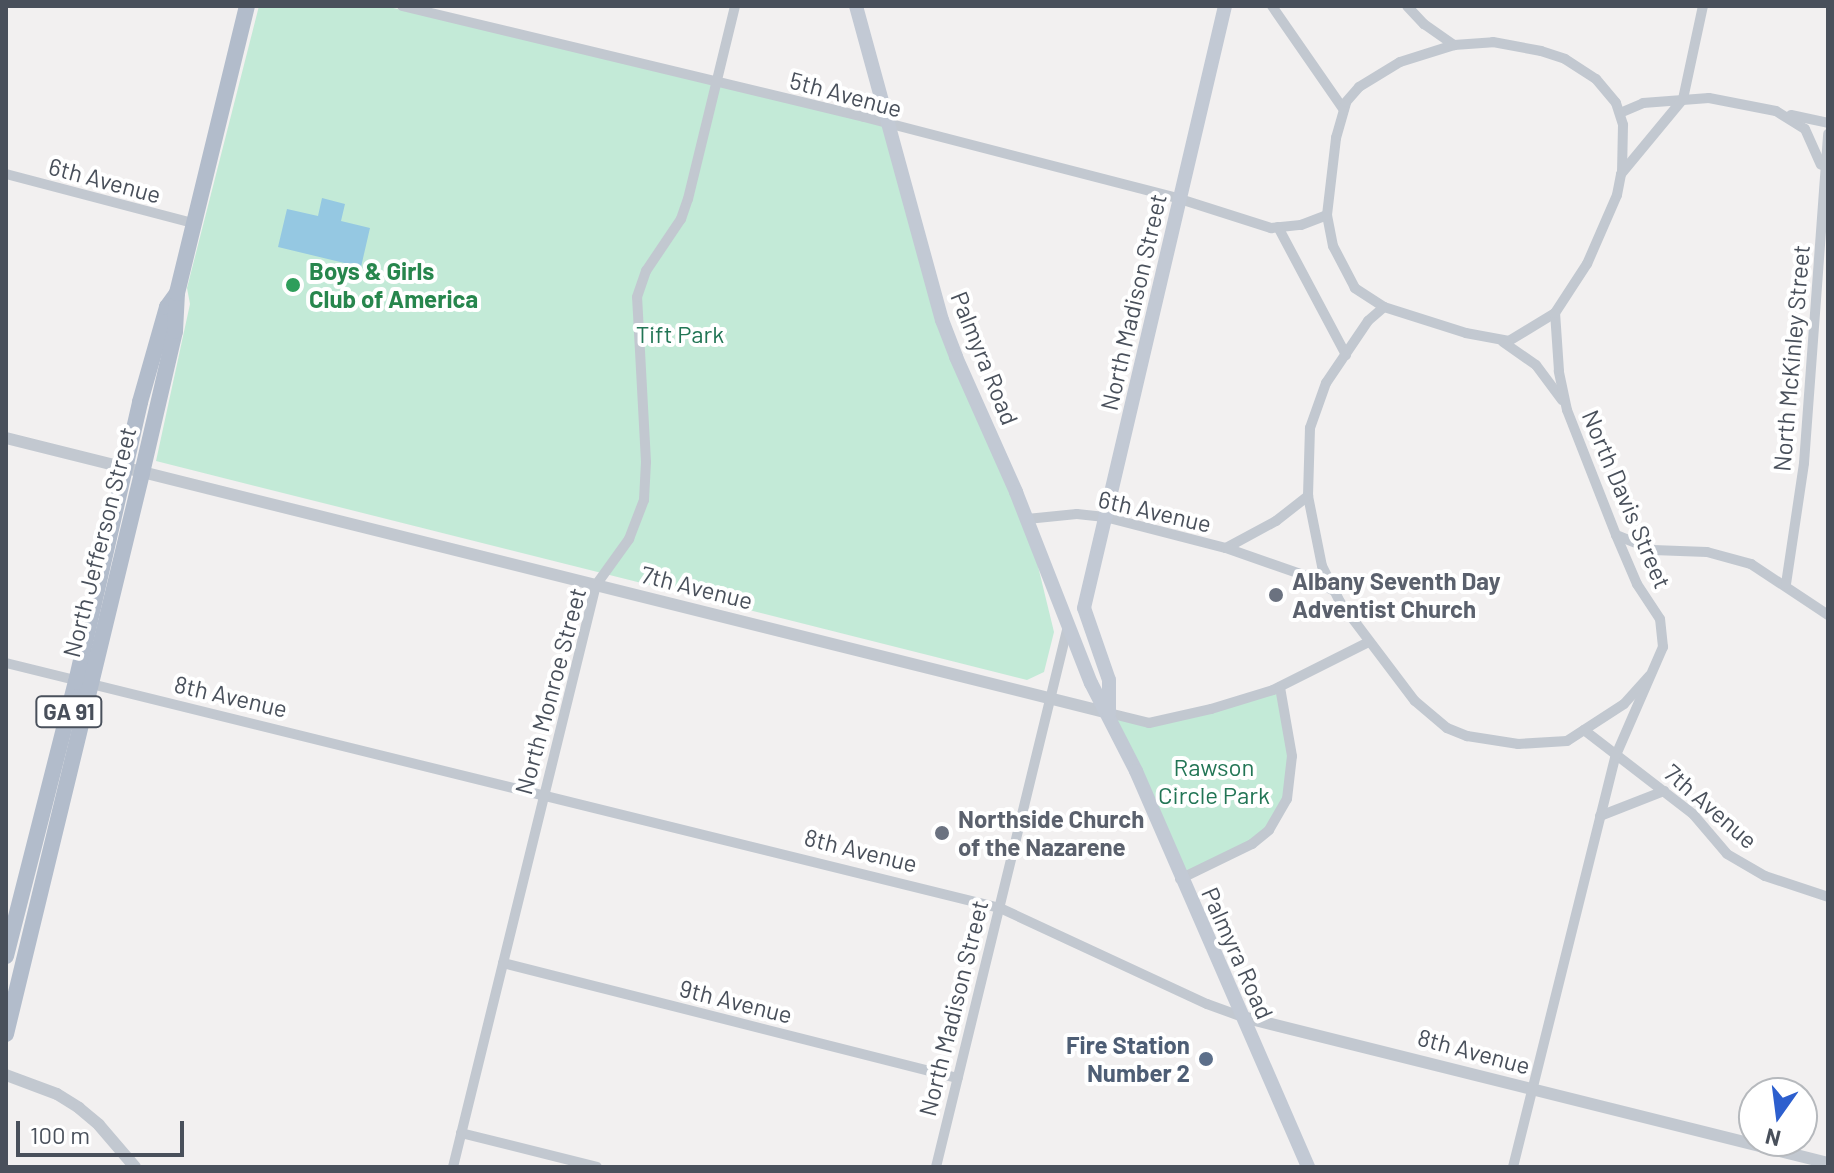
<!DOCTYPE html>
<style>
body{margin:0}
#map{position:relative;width:1834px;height:1173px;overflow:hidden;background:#f2f0f0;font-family:Barlow,sans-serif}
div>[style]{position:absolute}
.green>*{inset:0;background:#c3ead7}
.water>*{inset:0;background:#95c8e2}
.minor>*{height:10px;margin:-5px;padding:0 5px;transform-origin:5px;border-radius:5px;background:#c2c8d0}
.tertiary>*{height:12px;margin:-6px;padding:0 6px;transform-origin:6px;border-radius:6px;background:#c2c8d0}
.secondary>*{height:14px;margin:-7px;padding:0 7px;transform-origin:7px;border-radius:7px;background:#c2c9d4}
.primary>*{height:16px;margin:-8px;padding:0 8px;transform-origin:8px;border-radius:8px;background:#b2bccb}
.dots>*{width:22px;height:22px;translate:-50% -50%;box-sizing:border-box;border:4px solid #fff;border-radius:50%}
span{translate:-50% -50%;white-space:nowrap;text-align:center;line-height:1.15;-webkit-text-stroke:8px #fff;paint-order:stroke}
.shield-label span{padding:2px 6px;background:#fff;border:2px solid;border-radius:6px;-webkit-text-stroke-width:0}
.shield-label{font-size:22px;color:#49505b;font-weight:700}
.street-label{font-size:24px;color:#49505b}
.leisure-label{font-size:24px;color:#27864d;font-weight:700}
.left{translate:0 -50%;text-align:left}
.park-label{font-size:24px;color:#227555}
.worship-label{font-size:24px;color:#5b616d;font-weight:700}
.service-label{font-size:24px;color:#4e5e75;font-weight:700}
.right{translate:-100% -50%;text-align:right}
.frame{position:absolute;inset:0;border:8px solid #49505b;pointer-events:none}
.north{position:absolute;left:1738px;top:1077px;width:80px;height:80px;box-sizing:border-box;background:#fff;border:2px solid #b6b9bd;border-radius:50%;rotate:194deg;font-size:22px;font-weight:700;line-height:32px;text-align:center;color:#49505b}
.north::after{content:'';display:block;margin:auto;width:28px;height:36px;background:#2d5fce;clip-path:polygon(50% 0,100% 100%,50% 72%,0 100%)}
.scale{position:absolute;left:16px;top:1121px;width:168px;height:36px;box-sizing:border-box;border:4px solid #49505b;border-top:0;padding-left:10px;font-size:24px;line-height:28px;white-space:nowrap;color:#49505b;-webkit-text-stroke:6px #fff;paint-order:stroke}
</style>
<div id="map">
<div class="green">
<i style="clip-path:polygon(259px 6px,385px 6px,887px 126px,941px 321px,1027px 521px,1054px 632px,1044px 672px,1027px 680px,156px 461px,190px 304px,187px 288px)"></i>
<i style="clip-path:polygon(1279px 689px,1290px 756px,1282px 803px,1267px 828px,1251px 842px,1181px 877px,1110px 716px,1144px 724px)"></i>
</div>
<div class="water">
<i style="clip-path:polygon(322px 198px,345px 204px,341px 221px,370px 228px,361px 267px,278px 247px,287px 209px,318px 216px)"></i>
</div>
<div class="minor">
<i style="left:402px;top:6px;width:475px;rotate:13.5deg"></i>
<i style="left:864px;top:117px;width:326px;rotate:14.5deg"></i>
<i style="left:1180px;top:199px;width:96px;rotate:17.7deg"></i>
<i style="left:1271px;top:228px;width:30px;rotate:-6deg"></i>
<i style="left:1301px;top:225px;width:28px;rotate:-21deg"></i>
<i style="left:1272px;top:6px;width:126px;rotate:55.3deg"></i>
<i style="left:1407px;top:6px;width:25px;rotate:47deg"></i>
<i style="left:1424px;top:24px;width:37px;rotate:35deg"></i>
<i style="left:1454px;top:45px;width:39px;rotate:-4deg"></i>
<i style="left:1493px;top:42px;width:49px;rotate:10.6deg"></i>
<i style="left:1541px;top:51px;width:25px;rotate:18deg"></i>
<i style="left:1565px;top:59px;width:37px;rotate:33deg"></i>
<i style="left:1596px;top:79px;width:31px;rotate:50deg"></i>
<i style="left:1616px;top:103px;width:23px;rotate:72deg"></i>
<i style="left:1623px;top:125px;width:47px;rotate:91.2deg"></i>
<i style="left:1620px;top:113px;width:25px;rotate:-23deg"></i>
<i style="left:1643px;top:103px;width:66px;rotate:-4.3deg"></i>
<i style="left:1709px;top:98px;width:68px;rotate:11deg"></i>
<i style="left:1776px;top:111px;width:34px;rotate:32deg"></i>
<i style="left:1805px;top:129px;width:39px;rotate:66deg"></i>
<i style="left:1791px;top:115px;width:38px;rotate:12deg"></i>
<i style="left:6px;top:174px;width:193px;rotate:14.7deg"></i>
<i style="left:1278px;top:227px;width:145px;rotate:62deg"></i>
<i style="left:1384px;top:307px;width:35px;rotate:-147deg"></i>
<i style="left:1355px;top:288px;width:47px;rotate:-117.6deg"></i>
<i style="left:1333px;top:246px;width:32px;rotate:-101deg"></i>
<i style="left:1327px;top:215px;width:78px;rotate:-83.3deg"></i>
<i style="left:1336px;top:138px;width:37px;rotate:-74deg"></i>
<i style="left:1346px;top:102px;width:20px;rotate:-49deg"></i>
<i style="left:1359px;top:87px;width:48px;rotate:-31.4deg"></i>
<i style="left:1400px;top:62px;width:57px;rotate:-17.5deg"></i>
<i style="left:1555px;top:313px;width:54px;rotate:148.7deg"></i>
<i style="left:1509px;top:341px;width:44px;rotate:-169.5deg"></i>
<i style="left:1466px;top:333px;width:86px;rotate:-162.4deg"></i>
<i style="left:1384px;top:307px;width:21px;rotate:139deg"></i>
<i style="left:1368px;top:321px;width:75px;rotate:124.1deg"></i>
<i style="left:1326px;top:383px;width:48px;rotate:109.6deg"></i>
<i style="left:1310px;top:428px;width:68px;rotate:91.7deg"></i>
<i style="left:1308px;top:496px;width:71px;rotate:78.7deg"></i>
<i style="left:1322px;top:566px;width:40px;rotate:63.4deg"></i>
<i style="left:1340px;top:602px;width:124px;rotate:52.9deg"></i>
<i style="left:1415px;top:701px;width:42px;rotate:40.2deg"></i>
<i style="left:1447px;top:728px;width:22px;rotate:22deg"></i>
<i style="left:1467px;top:736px;width:52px;rotate:8.9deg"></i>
<i style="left:1518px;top:744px;width:49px;rotate:-3.5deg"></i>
<i style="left:1567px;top:741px;width:68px;rotate:-33deg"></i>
<i style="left:1624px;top:704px;width:38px;rotate:-48deg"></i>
<i style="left:1503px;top:342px;width:40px;rotate:34.9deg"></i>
<i style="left:1536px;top:365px;width:44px;rotate:53.4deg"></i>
<i style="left:1027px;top:519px;width:50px;rotate:-5.7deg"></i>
<i style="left:1077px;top:514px;width:28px;rotate:6deg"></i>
<i style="left:1105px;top:517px;width:125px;rotate:14.4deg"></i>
<i style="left:1226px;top:548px;width:57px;rotate:-28.4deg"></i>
<i style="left:1276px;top:521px;width:41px;rotate:-38deg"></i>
<i style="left:1616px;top:535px;width:40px;rotate:22deg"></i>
<i style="left:1653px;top:550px;width:54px;rotate:2.1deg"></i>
<i style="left:1707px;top:552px;width:46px;rotate:15.3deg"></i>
<i style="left:1751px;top:564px;width:92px;rotate:33.5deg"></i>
<i style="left:1226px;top:548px;width:85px;rotate:19.3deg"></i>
<i style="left:1306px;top:576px;width:30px;rotate:28deg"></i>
<i style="left:1786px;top:584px;width:122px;rotate:-81.5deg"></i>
<i style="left:1804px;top:463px;width:330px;rotate:-85.8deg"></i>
<i style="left:6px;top:663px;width:1024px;rotate:13.85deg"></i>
<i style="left:1000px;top:908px;width:228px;rotate:24.9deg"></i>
<i style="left:1207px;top:1004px;width:38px;rotate:20deg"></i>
<i style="left:1109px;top:713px;width:41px;rotate:14deg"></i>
<i style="left:1149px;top:723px;width:64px;rotate:-12.7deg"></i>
<i style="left:1211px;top:709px;width:65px;rotate:-17deg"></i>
<i style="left:1273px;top:690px;width:107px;rotate:-26.6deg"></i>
<i style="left:1584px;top:730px;width:138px;rotate:37.6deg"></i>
<i style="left:1693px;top:814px;width:52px;rotate:49.6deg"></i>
<i style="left:1727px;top:854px;width:44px;rotate:30.1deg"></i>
<i style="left:1765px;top:876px;width:66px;rotate:18.4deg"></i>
<i style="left:1600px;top:816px;width:69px;rotate:-21.3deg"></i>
<i style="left:1180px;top:879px;width:80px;rotate:-25.9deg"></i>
<i style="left:1252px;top:844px;width:22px;rotate:-39deg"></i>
<i style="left:1269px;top:830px;width:36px;rotate:-60deg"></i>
<i style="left:1287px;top:799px;width:43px;rotate:-83.4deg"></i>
<i style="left:1292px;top:756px;width:70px;rotate:-99.9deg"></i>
<i style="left:503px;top:963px;width:469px;rotate:14.2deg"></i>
<i style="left:461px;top:1133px;width:140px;rotate:14deg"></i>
<i style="left:453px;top:1167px;width:599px;rotate:-76.2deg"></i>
<i style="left:596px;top:585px;width:57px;rotate:-54.3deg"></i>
<i style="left:629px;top:539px;width:42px;rotate:-69deg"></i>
<i style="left:644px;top:500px;width:38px;rotate:-87deg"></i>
<i style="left:646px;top:462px;width:165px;rotate:-93.1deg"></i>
<i style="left:637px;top:297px;width:28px;rotate:-71deg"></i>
<i style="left:646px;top:271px;width:63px;rotate:-56.1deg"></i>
<i style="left:681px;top:219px;width:21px;rotate:-71deg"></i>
<i style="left:688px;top:199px;width:199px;rotate:-76.3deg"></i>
<i style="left:936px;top:1167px;width:557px;rotate:-76.29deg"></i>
<i style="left:1513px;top:1167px;width:425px;rotate:-76deg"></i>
<i style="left:1616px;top:755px;width:118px;rotate:-66.5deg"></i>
<i style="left:1663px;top:647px;width:28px;rotate:-96deg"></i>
<i style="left:1660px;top:619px;width:42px;rotate:-123.3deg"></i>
<i style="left:1637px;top:584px;width:53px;rotate:-113.2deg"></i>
<i style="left:1616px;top:535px;width:134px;rotate:-111.4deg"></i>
<i style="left:1567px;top:410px;width:40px;rotate:-102deg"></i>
<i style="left:1559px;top:371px;width:58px;rotate:-93.9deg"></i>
<i style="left:1555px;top:313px;width:59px;rotate:-56.9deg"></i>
<i style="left:1587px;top:264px;width:75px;rotate:-66.5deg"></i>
<i style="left:1617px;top:195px;width:21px;rotate:-79deg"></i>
<i style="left:1621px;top:174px;width:97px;rotate:-50.4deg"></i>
<i style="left:1683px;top:99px;width:95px;rotate:-77.9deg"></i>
</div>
<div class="tertiary">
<i style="left:6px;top:438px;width:1137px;rotate:14deg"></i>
<i style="left:1243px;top:1017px;width:603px;rotate:14.01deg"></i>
<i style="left:6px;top:1075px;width:54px;rotate:20.4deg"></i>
<i style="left:57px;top:1094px;width:26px;rotate:32deg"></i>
<i style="left:79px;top:1108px;width:26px;rotate:40deg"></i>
<i style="left:99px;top:1125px;width:55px;rotate:49.4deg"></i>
</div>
<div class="secondary">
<i style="left:856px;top:6px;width:326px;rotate:74.7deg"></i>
<i style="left:942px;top:320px;width:40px;rotate:69deg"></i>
<i style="left:956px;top:357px;width:148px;rotate:66deg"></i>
<i style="left:1016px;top:492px;width:205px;rotate:68.6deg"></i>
<i style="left:1091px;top:683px;width:99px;rotate:62.9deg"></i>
<i style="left:1136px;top:771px;width:432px;rotate:66.5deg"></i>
<i style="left:1109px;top:713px;width:33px;rotate:-90deg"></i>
<i style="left:1109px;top:680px;width:76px;rotate:-109.1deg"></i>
<i style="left:1084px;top:608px;width:618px;rotate:-76.82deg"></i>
</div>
<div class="primary">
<i style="left:6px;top:956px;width:283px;rotate:-75.7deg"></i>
<i style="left:76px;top:682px;width:287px;rotate:-77.1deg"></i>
<i style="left:140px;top:402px;width:99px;rotate:-74.1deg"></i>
<i style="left:167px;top:307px;width:17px;rotate:-54deg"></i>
<i style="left:6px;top:1034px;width:577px;rotate:-76.37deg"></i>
<i style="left:142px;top:473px;width:146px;rotate:-76.9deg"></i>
<i style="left:175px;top:331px;width:38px;rotate:-87deg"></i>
<i style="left:177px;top:293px;width:295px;rotate:-76.3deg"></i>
</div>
<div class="dots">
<i style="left:293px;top:285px;background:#2e9e5b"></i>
<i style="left:1276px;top:595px;background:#6b7280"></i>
<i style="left:942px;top:833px;background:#6b7280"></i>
<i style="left:1206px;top:1059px;background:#5c6f8a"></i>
</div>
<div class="shield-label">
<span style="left:69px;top:712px">GA 91</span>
</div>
<div class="street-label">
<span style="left:846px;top:94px;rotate:15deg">5th Avenue</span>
<span style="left:105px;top:180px;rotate:15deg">6th Avenue</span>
<span style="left:1133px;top:302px;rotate:-77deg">North Madison Street</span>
<span style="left:985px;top:358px;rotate:68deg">Palmyra Road</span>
<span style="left:1791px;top:358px;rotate:-85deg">North McKinley Street</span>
<span style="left:1627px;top:499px;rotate:67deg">North Davis Street</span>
<span style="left:1155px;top:511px;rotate:13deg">6th Avenue</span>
<span style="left:99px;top:542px;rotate:-76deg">North Jefferson Street</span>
<span style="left:697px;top:587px;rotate:14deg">7th Avenue</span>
<span style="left:550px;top:691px;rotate:-75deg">North Monroe Street</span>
<span style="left:231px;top:696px;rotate:13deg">8th Avenue</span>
<span style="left:1711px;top:806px;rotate:41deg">7th Avenue</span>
<span style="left:861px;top:850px;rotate:14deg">8th Avenue</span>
<span style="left:1238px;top:953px;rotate:66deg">Palmyra Road</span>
<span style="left:736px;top:1001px;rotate:14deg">9th Avenue</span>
<span style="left:953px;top:1008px;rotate:-76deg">North Madison Street</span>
<span style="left:1474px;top:1051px;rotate:15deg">8th Avenue</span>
</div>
<div class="leisure-label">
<span class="left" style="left:309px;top:285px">Boys &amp; Girls<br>Club of America</span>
</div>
<div class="park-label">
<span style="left:680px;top:334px">Tift Park</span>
<span style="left:1214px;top:781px">Rawson<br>Circle Park</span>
</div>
<div class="worship-label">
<span class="left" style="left:1292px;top:595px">Albany Seventh Day<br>Adventist Church</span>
<span class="left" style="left:958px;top:833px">Northside Church<br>of the Nazarene</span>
</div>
<div class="service-label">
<span class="right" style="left:1190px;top:1059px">Fire Station<br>Number 2</span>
</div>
<div class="frame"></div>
<div class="north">N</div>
<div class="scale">100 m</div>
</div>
